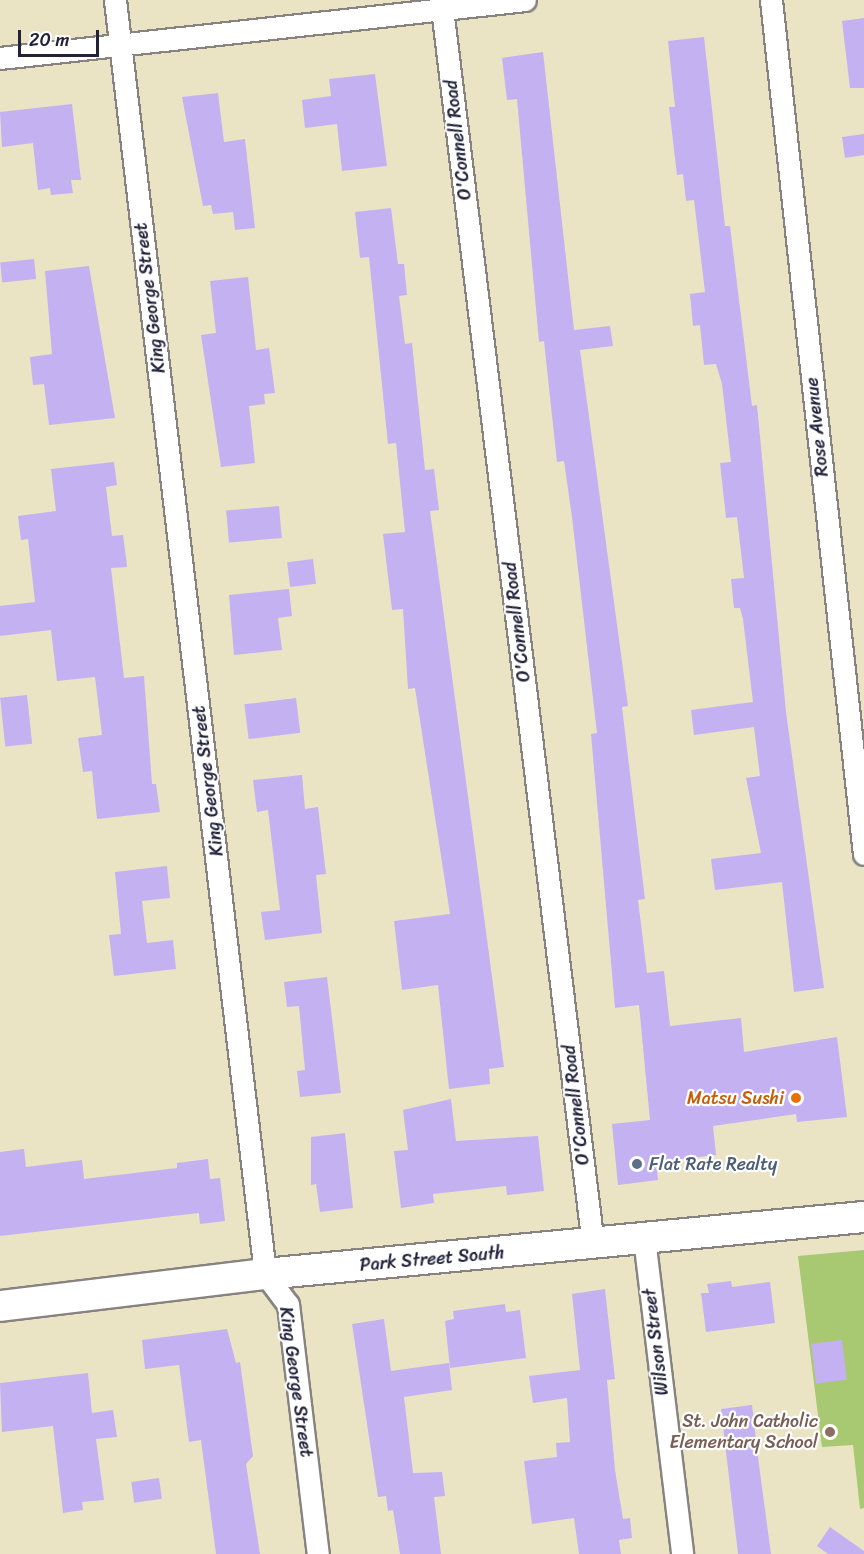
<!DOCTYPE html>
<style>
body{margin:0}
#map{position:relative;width:864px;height:1554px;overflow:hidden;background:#eae4c5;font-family:Sriracha,sans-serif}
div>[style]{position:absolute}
.green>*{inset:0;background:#a8c971}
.building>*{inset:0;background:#c4b1f2;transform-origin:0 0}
.roads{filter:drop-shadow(2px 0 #868380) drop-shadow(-2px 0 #868380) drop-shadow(0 2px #868380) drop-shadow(0 -2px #868380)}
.street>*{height:21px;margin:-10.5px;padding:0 10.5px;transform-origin:10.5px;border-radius:10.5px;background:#fff}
.secondary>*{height:30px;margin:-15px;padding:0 15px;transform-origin:15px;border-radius:15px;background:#fff}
.dots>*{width:16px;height:16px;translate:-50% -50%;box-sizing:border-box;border:3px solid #fff;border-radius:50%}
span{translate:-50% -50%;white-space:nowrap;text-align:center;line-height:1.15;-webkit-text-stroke:4.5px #fff;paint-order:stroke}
.street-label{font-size:18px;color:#22223b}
.food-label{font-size:18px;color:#c56008}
.right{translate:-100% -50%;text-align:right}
.service-label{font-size:18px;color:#4e5e75}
.left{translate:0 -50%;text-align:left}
.education-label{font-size:18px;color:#785e54}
.scale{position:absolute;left:18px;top:30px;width:81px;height:27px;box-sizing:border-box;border:3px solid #22223b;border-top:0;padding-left:8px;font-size:18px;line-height:21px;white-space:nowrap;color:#22223b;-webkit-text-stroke:4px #fff;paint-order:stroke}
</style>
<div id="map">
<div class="green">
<i style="clip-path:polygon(864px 1250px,864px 1508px,860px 1509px,853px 1445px,822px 1447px,798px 1256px)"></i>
</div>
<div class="building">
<i style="clip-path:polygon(864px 18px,864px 88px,850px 88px,842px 21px)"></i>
<i style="clip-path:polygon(704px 37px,725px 226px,730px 226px,752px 406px,757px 405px,786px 712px,824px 988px,794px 992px,782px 882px,715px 890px,711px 859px,761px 853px,746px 778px,760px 776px,754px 727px,694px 735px,691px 710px,753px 702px,743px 619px,740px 608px,734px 608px,731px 579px,744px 578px,737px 517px,726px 518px,720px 463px,731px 462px,722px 384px,716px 364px,704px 365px,700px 325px,693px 326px,690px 294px,705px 292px,694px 200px,686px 201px,683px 174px,677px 175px,669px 107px,675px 107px,668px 41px)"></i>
<i style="clip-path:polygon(543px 52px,574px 330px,610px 326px,613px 346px,580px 350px,628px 706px,622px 707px,645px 899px,638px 900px,647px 973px,664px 971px,670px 1026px,741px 1018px,744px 1052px,837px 1037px,847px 1117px,797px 1122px,796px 1114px,713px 1126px,716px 1155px,656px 1162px,658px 1180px,618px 1185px,612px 1124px,650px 1120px,639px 1005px,615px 1008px,591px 734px,597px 733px,572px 517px,564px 461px,557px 462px,544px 341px,539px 342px,517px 99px,507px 100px,502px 58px)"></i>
<i style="clip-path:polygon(375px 74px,387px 166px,342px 171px,337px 124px,305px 128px,302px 100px,331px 96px,329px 79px)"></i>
<i style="clip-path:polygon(218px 93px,224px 142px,245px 139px,255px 228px,235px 230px,233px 212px,213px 214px,211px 205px,203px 206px,182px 97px)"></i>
<i style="clip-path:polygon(72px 104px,81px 180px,71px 180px,73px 193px,51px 195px,50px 188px,38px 190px,33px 143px,2px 147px,0 112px)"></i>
<i style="clip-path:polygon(864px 134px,864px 155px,845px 158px,842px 137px)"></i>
<i style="clip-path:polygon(391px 208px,398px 264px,404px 264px,407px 295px,399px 296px,405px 344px,412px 343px,425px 470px,434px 469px,439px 510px,430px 511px,504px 1067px,489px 1069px,490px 1084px,449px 1089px,438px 985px,402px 990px,394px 921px,450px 914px,415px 688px,408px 689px,403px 609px,392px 610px,383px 534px,405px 532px,396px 443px,388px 444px,369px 257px,360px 258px,355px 212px)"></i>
<i style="left:34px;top:259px;width:20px;height:34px;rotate:84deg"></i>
<i style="clip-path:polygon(89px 266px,115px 418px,49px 425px,44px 384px,33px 385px,30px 357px,52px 354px,45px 271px)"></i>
<i style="clip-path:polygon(248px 277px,256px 350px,269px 348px,275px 393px,264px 394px,265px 404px,249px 406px,255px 463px,221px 467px,201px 335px,216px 333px,210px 281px)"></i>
<i style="clip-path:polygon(114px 462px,117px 485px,106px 487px,112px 536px,123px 535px,126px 557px,127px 567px,111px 568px,124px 678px,144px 676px,152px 784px,156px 784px,160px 812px,97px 819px,92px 771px,83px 772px,78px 738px,102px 735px,95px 677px,57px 681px,51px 630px,0 636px,0 606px,35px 602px,28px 539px,21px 540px,18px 516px,56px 511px,51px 469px)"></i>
<i style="left:279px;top:506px;width:32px;height:53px;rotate:85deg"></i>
<i style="left:313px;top:559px;width:25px;height:26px;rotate:83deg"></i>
<i style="clip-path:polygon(289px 589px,292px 616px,278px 618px,282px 650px,234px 655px,229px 595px)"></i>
<i style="left:27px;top:695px;width:49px;height:27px;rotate:84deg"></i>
<i style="left:296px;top:698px;width:35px;height:52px;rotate:83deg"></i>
<i style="clip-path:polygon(302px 775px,305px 809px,318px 807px,326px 874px,316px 875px,322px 933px,265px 940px,261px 912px,280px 910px,268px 810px,257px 812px,253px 780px)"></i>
<i style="clip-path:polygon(167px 866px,170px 898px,142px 901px,147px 943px,173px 940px,176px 969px,114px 976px,109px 935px,121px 934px,115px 872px)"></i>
<i style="clip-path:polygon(327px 977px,341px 1093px,300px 1097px,297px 1071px,305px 1070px,299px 1006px,287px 1007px,284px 982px)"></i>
<i style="clip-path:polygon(451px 1099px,456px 1141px,538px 1136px,544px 1191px,507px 1195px,506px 1186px,433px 1194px,434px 1203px,401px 1208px,394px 1151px,408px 1150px,403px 1110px)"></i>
<i style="clip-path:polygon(345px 1133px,353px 1208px,320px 1212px,316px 1184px,311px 1185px,311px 1137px)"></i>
<i style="clip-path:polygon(24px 1149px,26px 1167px,82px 1160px,84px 1179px,177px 1168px,177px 1163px,208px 1159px,210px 1179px,220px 1178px,225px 1221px,200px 1224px,199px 1213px,0 1236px,0 1152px)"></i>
<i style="clip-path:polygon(731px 1281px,732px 1287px,770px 1282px,775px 1323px,706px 1332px,701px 1293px,709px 1293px,707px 1284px)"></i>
<i style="clip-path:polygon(605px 1289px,615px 1379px,607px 1380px,615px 1470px,623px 1519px,630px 1518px,632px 1538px,619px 1540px,621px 1554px,579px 1554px,574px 1518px,532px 1524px,524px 1461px,557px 1457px,556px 1443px,570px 1442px,567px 1398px,533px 1403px,529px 1376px,580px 1370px,572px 1294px)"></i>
<i style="clip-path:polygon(505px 1304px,506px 1312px,520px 1310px,526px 1358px,450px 1368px,445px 1321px,454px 1319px,453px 1311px)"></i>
<i style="clip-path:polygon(384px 1319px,391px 1371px,449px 1363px,452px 1390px,404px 1397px,413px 1473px,442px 1472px,445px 1496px,434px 1497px,441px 1554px,400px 1554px,393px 1510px,388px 1511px,386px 1496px,378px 1497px,352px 1324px)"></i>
<i style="clip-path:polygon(227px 1329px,236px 1363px,240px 1362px,253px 1456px,246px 1464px,260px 1554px,216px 1554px,201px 1440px,189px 1442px,179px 1365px,145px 1369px,142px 1340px)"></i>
<i style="left:842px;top:1340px;width:40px;height:31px;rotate:83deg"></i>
<i style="clip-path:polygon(88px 1373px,92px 1413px,113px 1410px,117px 1437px,96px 1439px,104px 1500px,82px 1502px,83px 1510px,63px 1513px,53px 1426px,2px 1432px,0 1383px)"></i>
<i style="clip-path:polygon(752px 1405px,759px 1465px,771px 1554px,738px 1554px,721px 1409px)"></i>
<i style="left:159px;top:1478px;width:21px;height:28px;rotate:82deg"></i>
<i style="clip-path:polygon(830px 1527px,864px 1551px,864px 1554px,828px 1554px,817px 1546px)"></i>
</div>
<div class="roads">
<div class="street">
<i style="left:115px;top:0;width:1283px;rotate:83.28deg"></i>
<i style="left:265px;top:1274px;width:38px;rotate:53deg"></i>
<i style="left:288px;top:1304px;width:252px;rotate:83.2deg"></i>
<i style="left:441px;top:0;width:1254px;rotate:83.04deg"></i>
<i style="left:771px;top:0;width:859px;rotate:83.79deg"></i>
<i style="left:0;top:58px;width:528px;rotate:-6.3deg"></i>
<i style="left:644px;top:1238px;width:318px;rotate:83.1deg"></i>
</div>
<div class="secondary">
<i style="left:0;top:1306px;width:267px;rotate:-6.9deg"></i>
<i style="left:265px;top:1274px;width:602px;rotate:-5.44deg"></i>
</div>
</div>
<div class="dots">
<i style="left:796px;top:1098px;background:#e8710a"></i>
<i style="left:637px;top:1164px;background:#5c6f8a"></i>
<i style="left:830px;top:1432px;background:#8d6e63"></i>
</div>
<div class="street-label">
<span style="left:458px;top:140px;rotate:-97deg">O'Connell Road</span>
<span style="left:150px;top:298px;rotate:-97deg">King George Street</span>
<span style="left:817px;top:427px;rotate:-96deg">Rose Avenue</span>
<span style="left:517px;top:622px;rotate:-97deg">O'Connell Road</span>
<span style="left:208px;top:781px;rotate:-97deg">King George Street</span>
<span style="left:576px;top:1105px;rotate:-97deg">O'Connell Road</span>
<span style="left:432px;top:1259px;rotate:-5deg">Park Street South</span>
<span style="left:656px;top:1342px;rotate:-97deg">Wilson Street</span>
<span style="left:296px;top:1382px;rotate:82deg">King George Street</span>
</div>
<div class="food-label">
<span class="right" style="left:784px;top:1098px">Matsu Sushi</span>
</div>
<div class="service-label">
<span class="left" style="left:649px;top:1164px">Flat Rate Realty</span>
</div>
<div class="education-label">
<span class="right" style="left:818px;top:1432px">St. John Catholic<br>Elementary School</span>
</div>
<div class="scale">20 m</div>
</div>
